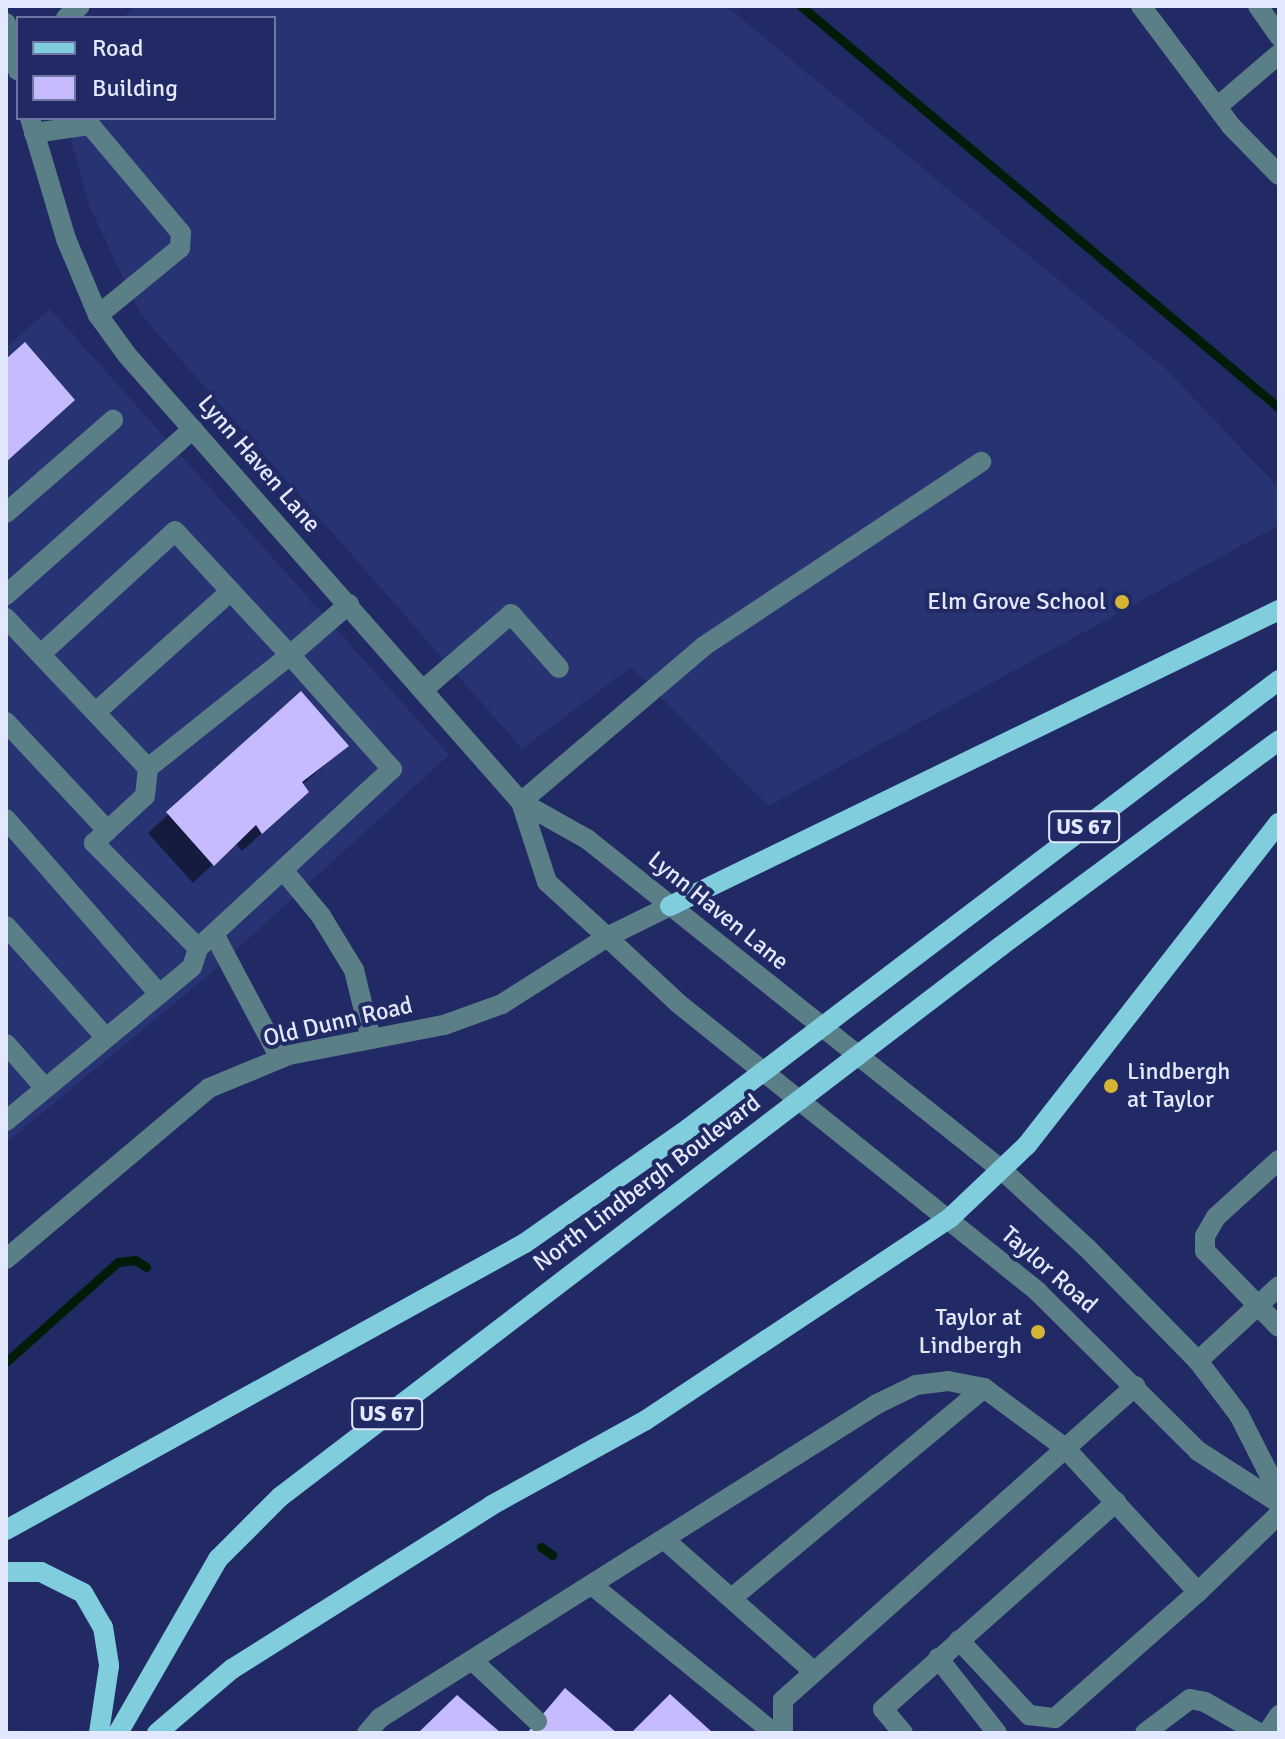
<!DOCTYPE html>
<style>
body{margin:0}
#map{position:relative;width:1285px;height:1739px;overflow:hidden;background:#212a64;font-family:Signika,sans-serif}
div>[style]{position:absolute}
.built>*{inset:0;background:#283374}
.shadow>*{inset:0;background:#0007}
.stream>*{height:9px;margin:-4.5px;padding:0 4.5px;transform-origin:4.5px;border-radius:4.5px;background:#001c08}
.building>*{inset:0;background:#c6bbfe}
.minor>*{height:20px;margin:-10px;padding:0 10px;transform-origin:10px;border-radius:10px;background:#5b7f87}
.major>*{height:20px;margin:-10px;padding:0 10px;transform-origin:10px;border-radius:10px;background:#7fcddd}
.dots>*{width:22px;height:22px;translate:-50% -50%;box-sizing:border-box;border:4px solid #212a64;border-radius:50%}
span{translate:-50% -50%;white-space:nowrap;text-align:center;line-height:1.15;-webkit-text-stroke:8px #212a64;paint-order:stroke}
.shield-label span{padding:2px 6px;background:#212a64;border:2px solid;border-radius:6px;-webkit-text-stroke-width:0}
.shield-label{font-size:22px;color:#e2e9fe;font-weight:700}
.street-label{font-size:24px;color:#e2e9fe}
.poi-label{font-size:24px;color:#e2e9fe}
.right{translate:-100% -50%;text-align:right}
.left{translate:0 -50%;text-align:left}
.frame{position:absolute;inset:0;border:8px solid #e2e9fe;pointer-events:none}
.legend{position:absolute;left:16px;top:16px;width:260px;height:104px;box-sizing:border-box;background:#212a64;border:2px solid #6e76a2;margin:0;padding:10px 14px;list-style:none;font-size:24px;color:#e2e9fe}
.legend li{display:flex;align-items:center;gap:16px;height:40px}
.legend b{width:40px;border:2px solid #6e76a2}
</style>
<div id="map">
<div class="built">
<i style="clip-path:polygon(136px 6px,726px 6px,1165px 368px,1279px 488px,1279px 525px,768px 806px,631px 667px,522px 749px,140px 313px,90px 208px,65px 118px,274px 118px,274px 18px,122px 18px)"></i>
<i style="clip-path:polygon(50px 309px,449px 755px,210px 974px,6px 1143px,6px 347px)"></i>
</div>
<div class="shadow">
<i style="clip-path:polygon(300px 694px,346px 746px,302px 785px,287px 811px,242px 851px,235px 843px,193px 883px,148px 833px)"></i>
</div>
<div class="stream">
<i style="left:801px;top:6px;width:625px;rotate:40.06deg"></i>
<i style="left:6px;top:1362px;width:150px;rotate:-41.8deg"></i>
<i style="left:118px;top:1262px;width:17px;rotate:-7deg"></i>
<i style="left:135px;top:1260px;width:13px;rotate:32deg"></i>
<i style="left:541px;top:1547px;width:14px;rotate:36deg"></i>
</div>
<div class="building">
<i style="clip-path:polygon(25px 342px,75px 400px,6px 462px,6px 359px)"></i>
<i style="clip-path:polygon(301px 691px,349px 746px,302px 782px,309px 792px,262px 834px,256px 825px,214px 866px,166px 812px)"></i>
<i style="clip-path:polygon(565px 1688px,617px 1733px,527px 1733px)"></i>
<i style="clip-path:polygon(670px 1694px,713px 1733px,631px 1733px)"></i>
<i style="clip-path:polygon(457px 1695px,501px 1733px,418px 1733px)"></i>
</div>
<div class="minor">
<i style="left:1141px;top:6px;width:150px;rotate:53.1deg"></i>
<i style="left:1231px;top:126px;width:69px;rotate:45.6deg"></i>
<i style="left:1258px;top:6px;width:37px;rotate:55deg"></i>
<i style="left:66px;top:18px;width:18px;rotate:-41deg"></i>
<i style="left:6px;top:23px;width:49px;rotate:76deg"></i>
<i style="left:1217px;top:107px;width:82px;rotate:-40.5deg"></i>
<i style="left:30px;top:118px;width:126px;rotate:73.4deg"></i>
<i style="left:66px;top:239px;width:82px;rotate:67.2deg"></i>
<i style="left:98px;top:315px;width:49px;rotate:54.1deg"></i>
<i style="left:127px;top:355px;width:596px;rotate:48.61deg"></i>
<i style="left:521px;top:802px;width:76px;rotate:29.3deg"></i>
<i style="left:587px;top:839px;width:532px;rotate:38.59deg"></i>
<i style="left:1003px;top:1171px;width:114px;rotate:42.5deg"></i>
<i style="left:1087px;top:1248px;width:158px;rotate:45.5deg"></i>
<i style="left:1198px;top:1361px;width:68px;rotate:52.8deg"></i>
<i style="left:1239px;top:1415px;width:89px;rotate:63.1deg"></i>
<i style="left:34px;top:133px;width:57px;rotate:-8.1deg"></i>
<i style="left:90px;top:125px;width:141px;rotate:49.9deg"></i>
<i style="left:181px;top:233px;width:15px;rotate:94deg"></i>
<i style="left:180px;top:248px;width:106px;rotate:140.7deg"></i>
<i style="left:6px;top:513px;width:142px;rotate:-41deg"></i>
<i style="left:6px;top:595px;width:250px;rotate:-41.6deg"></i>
<i style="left:6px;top:618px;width:207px;rotate:46.6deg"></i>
<i style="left:42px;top:653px;width:180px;rotate:-42.5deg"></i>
<i style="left:175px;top:531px;width:169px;rotate:47.2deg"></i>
<i style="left:290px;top:655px;width:153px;rotate:48.2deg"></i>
<i style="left:392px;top:769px;width:264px;rotate:137.3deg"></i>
<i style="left:198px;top:948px;width:148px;rotate:-134.7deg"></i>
<i style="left:94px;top:843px;width:69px;rotate:-42.7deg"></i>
<i style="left:145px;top:796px;width:28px;rotate:-84deg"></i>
<i style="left:148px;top:768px;width:181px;rotate:-38.5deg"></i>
<i style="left:290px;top:655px;width:78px;rotate:-40.8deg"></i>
<i style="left:423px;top:690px;width:116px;rotate:-40.8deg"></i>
<i style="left:511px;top:614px;width:72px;rotate:48.4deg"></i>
<i style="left:96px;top:712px;width:181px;rotate:-41.9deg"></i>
<i style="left:6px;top:722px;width:149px;rotate:46.9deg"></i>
<i style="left:521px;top:802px;width:84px;rotate:72deg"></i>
<i style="left:547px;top:882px;width:81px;rotate:42.5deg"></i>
<i style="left:607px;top:937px;width:98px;rotate:42.9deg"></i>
<i style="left:679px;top:1004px;width:460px;rotate:38.7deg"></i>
<i style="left:1038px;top:1292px;width:226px;rotate:44.8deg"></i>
<i style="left:1198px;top:1451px;width:96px;rotate:32.7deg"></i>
<i style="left:521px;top:802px;width:240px;rotate:-40.4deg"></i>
<i style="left:704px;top:646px;width:333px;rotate:-33.6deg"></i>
<i style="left:6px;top:819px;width:232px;rotate:48.8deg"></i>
<i style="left:283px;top:870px;width:60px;rotate:50.4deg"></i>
<i style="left:321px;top:916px;width:63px;rotate:58.6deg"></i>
<i style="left:354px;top:970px;width:71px;rotate:76.2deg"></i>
<i style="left:6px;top:926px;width:150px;rotate:48.2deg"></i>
<i style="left:214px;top:934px;width:140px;rotate:62deg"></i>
<i style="left:6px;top:1044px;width:59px;rotate:48.4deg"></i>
<i style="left:6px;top:1121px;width:241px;rotate:-39.6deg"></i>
<i style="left:192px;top:967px;width:20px;rotate:-72deg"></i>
<i style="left:1279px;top:1160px;width:85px;rotate:137.9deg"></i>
<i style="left:1216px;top:1217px;width:22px;rotate:120deg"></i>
<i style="left:1205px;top:1236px;width:15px;rotate:90deg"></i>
<i style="left:1205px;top:1251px;width:106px;rotate:45.8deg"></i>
<i style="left:6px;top:1259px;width:265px;rotate:-40.1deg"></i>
<i style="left:209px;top:1088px;width:87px;rotate:-22.4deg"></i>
<i style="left:289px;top:1055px;width:158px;rotate:-11deg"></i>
<i style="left:444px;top:1025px;width:62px;rotate:-19.9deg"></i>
<i style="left:502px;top:1004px;width:125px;rotate:-32.5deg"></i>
<i style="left:607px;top:937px;width:70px;rotate:-26.2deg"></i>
<i style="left:1198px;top:1361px;width:110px;rotate:-42.8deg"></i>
<i style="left:665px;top:1540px;width:199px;rotate:41.5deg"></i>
<i style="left:593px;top:1586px;width:233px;rotate:39.1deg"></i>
<i style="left:732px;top:1598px;width:328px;rotate:-39.8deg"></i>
<i style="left:959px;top:1640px;width:103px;rotate:47deg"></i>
<i style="left:1029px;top:1715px;width:26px;rotate:7deg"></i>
<i style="left:1055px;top:1718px;width:191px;rotate:-41.4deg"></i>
<i style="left:938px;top:1658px;width:95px;rotate:51.8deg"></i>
<i style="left:473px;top:1661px;width:88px;rotate:43.2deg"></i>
<i style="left:367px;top:1733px;width:20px;rotate:-49deg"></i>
<i style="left:380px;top:1718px;width:588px;rotate:-32.28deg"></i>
<i style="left:877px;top:1404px;width:43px;rotate:-26deg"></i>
<i style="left:916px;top:1385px;width:32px;rotate:-7deg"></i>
<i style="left:948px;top:1381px;width:37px;rotate:11deg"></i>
<i style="left:984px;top:1388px;width:101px;rotate:36.5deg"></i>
<i style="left:1065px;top:1448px;width:196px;rotate:47.3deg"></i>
<i style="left:1198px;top:1592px;width:112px;rotate:-43.9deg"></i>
<i style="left:783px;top:1733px;width:33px;rotate:-90deg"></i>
<i style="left:783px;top:1700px;width:472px;rotate:-41.7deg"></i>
<i style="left:903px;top:1733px;width:31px;rotate:-130deg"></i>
<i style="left:883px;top:1709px;width:312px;rotate:-41.6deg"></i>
<i style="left:1145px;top:1733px;width:56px;rotate:-37.1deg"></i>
<i style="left:1190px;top:1699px;width:15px;rotate:11deg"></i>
<i style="left:1205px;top:1702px;width:62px;rotate:29.9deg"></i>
<i style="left:1267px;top:1733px;width:22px;rotate:-56deg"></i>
</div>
<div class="major">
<i style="left:670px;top:906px;width:677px;rotate:-25.92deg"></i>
<i style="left:6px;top:1530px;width:593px;rotate:-28.94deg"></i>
<i style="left:525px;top:1243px;width:200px;rotate:-35deg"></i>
<i style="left:689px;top:1128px;width:741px;rotate:-37.21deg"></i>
<i style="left:6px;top:1572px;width:35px"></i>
<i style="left:41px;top:1572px;width:47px;rotate:26.6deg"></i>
<i style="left:83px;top:1593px;width:39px;rotate:60deg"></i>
<i style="left:103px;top:1627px;width:39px;rotate:81deg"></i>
<i style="left:109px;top:1666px;width:68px;rotate:98.5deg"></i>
<i style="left:118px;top:1733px;width:201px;rotate:-60.1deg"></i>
<i style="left:218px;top:1559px;width:88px;rotate:-45deg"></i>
<i style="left:280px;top:1497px;width:907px;rotate:-37.39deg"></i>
<i style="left:1001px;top:946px;width:346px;rotate:-36.5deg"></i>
<i style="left:157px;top:1733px;width:99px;rotate:-40.5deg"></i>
<i style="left:232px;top:1669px;width:307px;rotate:-32.2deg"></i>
<i style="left:492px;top:1505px;width:176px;rotate:-28.9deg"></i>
<i style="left:646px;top:1420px;width:365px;rotate:-33.6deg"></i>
<i style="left:950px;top:1218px;width:106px;rotate:-43.5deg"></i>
<i style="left:1027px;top:1145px;width:409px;rotate:-52deg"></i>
</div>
<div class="dots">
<i style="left:1122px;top:602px;background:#d8b434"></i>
<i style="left:1111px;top:1086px;background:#d8b434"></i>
<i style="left:1038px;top:1332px;background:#d8b434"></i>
</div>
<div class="shield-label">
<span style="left:1084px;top:827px">US 67</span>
<span style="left:387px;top:1414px">US 67</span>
</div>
<div class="street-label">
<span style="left:259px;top:464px;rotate:49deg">Lynn Haven Lane</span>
<span style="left:718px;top:911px;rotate:39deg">Lynn Haven Lane</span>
<span style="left:338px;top:1022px;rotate:-13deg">Old Dunn Road</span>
<span style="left:647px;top:1183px;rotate:-37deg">North Lindbergh Boulevard</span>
<span style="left:1049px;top:1270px;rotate:41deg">Taylor Road</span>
</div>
<div class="poi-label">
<span class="right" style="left:1106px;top:602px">Elm Grove School</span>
<span class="left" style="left:1127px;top:1086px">Lindbergh<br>at Taylor</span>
<span class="right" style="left:1022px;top:1332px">Taylor at<br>Lindbergh</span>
</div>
<div class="frame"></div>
<ul class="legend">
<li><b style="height:10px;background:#7fcddd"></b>Road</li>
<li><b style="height:22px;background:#c6bbfe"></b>Building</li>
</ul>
</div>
